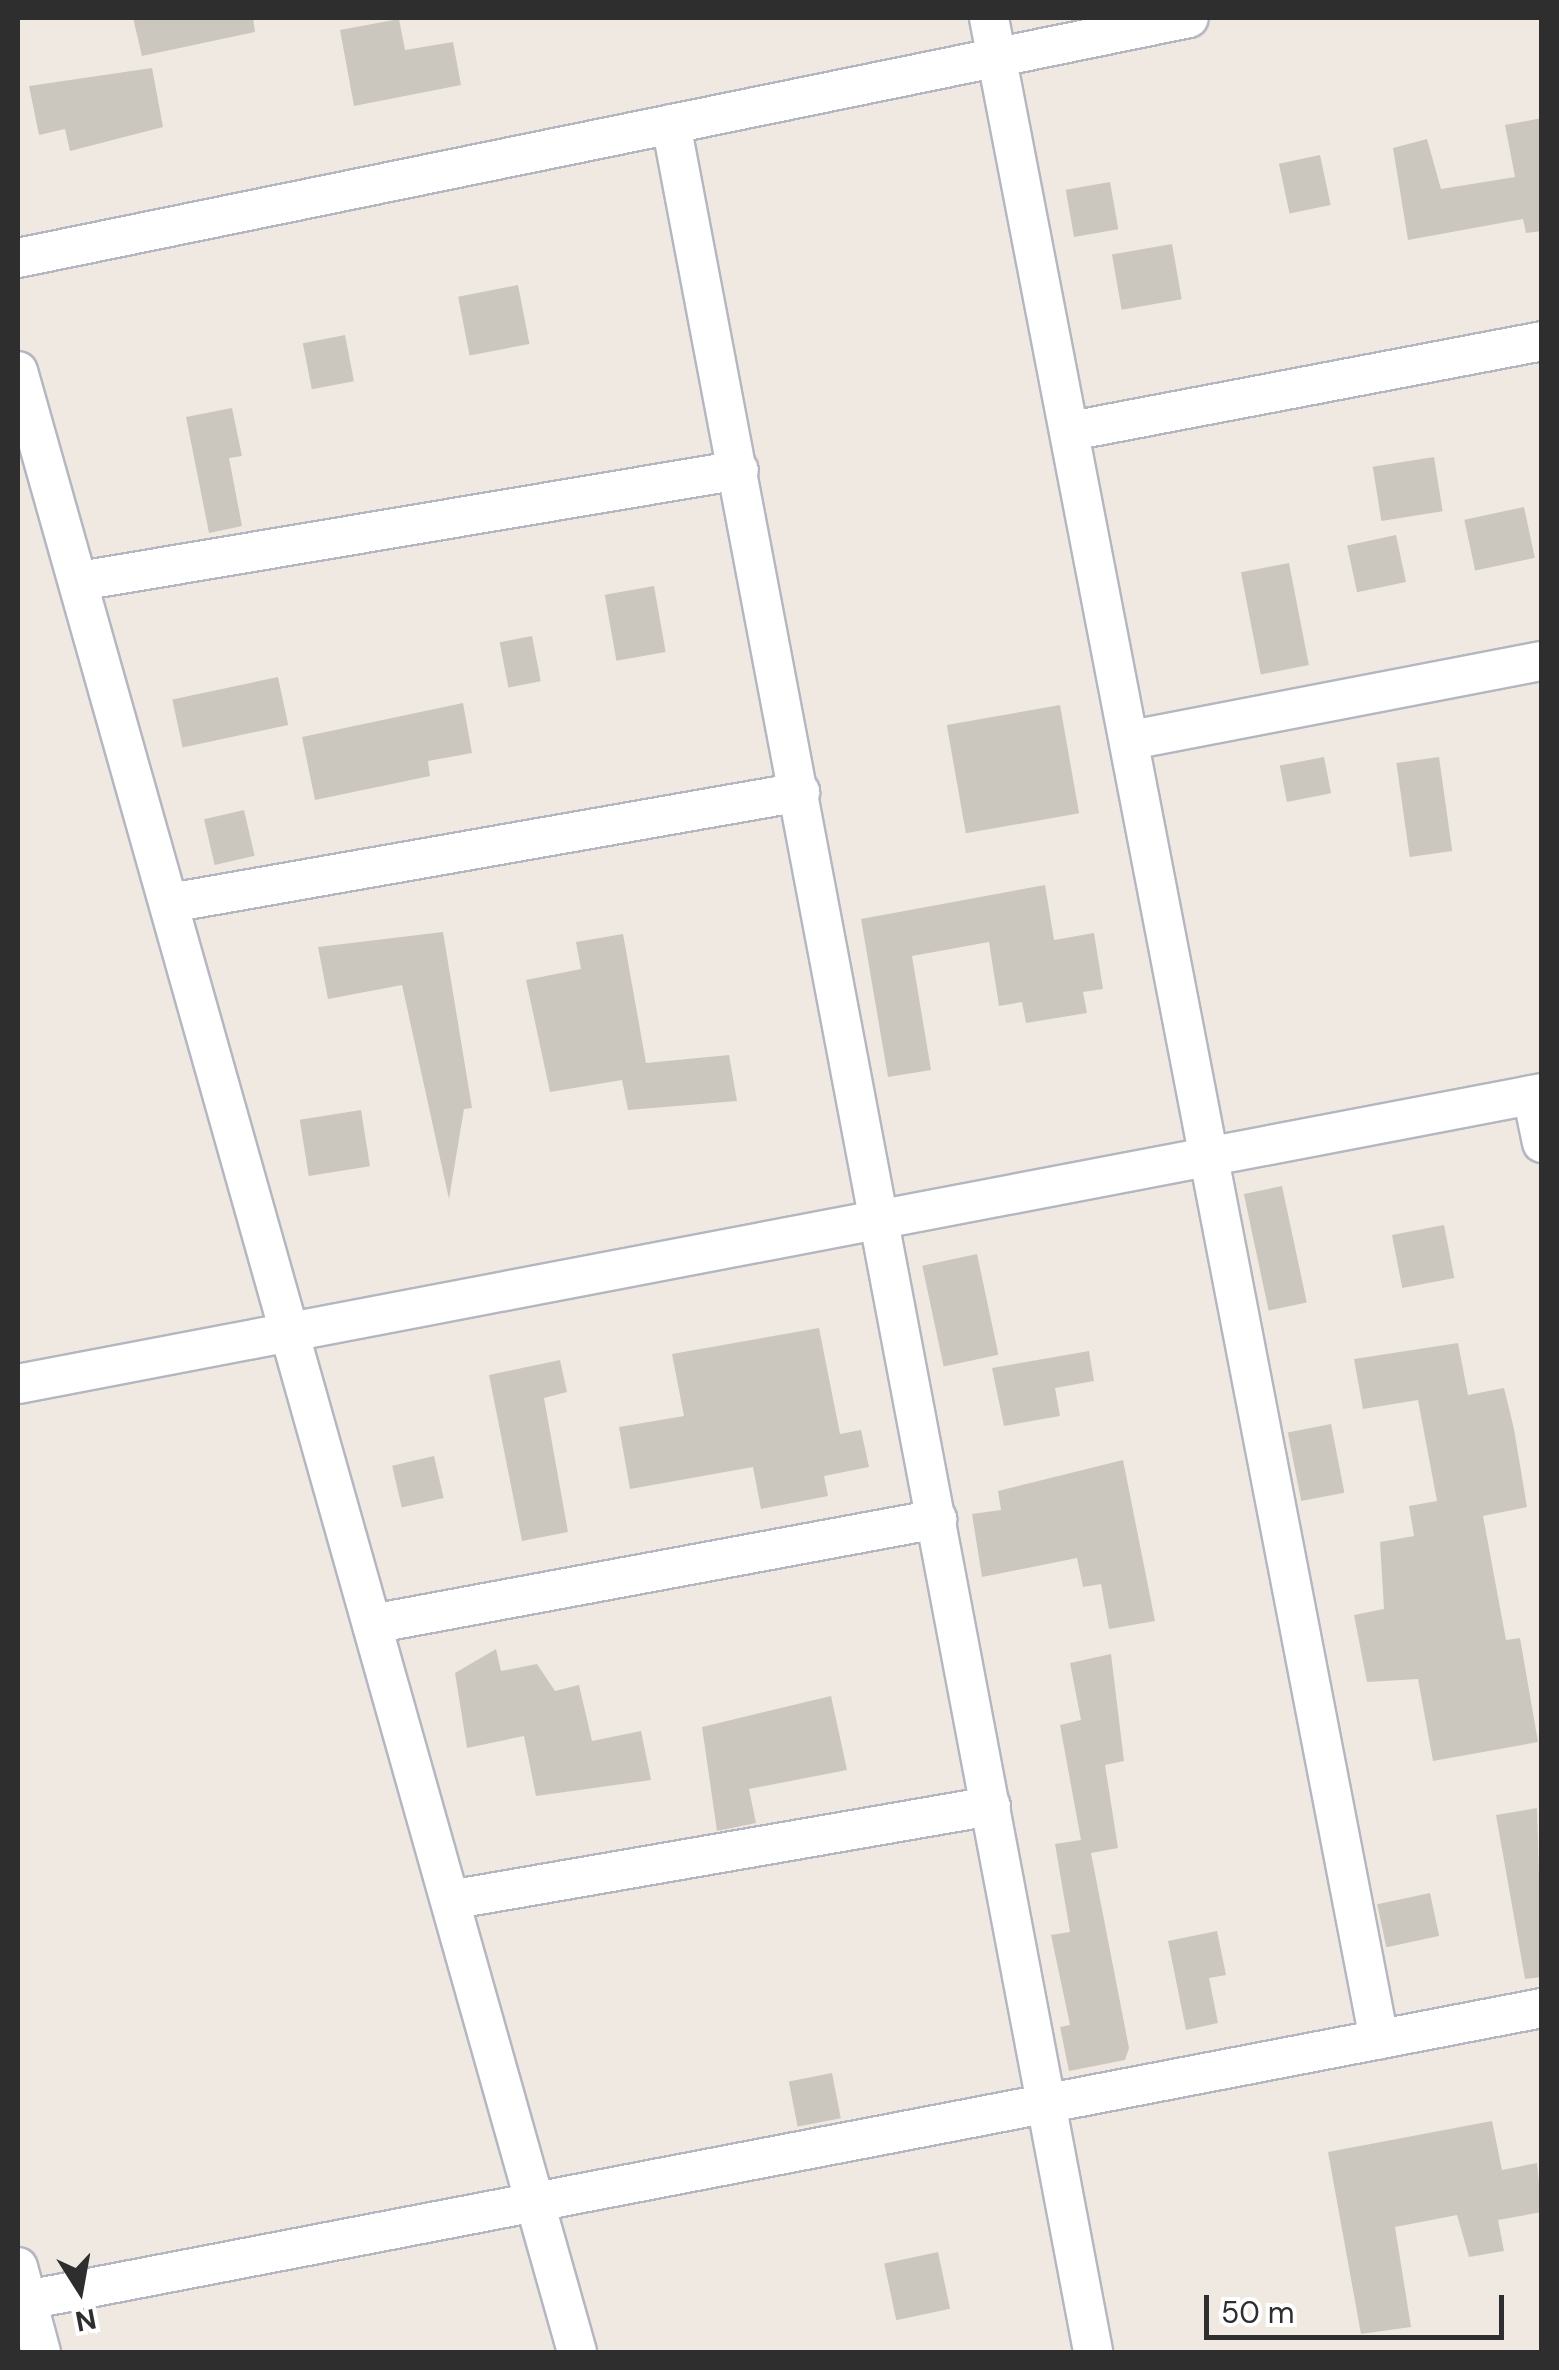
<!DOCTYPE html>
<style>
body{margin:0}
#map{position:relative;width:1559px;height:2370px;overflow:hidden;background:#efe9e1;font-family:"DM Sans",sans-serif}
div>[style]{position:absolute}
.building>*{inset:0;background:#cbc7bf;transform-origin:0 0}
.roads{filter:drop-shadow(2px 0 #b4b7c1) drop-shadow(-2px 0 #b4b7c1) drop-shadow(0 2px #b4b7c1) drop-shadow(0 -2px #b4b7c1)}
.street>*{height:38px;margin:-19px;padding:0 19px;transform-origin:19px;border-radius:19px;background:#fff}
span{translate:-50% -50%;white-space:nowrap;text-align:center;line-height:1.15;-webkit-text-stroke:8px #fff;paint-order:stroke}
.frame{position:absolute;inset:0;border:20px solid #2e2e2e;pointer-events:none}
.north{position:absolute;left:30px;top:2240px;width:100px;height:100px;-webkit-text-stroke:8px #fff;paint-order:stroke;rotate:169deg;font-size:28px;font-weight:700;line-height:40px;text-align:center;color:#2e2e2e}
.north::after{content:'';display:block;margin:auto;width:35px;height:45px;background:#2e2e2e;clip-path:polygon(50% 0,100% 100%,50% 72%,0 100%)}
.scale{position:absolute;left:1204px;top:2295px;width:300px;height:45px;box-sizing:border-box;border:5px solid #2e2e2e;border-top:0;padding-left:12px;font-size:30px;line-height:35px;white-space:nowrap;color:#2e2e2e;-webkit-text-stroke:8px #fff;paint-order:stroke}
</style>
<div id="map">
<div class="building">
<i style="clip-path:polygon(133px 18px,253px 18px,255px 32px,142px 56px)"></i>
<i style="clip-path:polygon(399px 19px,405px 50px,453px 42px,461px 85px,354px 106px,340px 30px)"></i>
<i style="clip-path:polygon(152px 68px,163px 127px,70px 151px,65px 129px,39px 135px,29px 86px)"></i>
<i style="clip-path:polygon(1542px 118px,1542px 231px,1526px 233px,1523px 219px,1408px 240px,1393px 148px,1427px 139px,1441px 189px,1515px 177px,1505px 125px)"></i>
<i style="left:1320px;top:155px;width:51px;height:42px;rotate:78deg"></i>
<i style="left:1110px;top:182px;width:48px;height:45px;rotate:80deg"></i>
<i style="left:1172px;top:244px;width:56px;height:61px;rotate:80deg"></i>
<i style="left:518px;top:285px;width:60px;height:61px;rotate:79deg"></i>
<i style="left:345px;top:335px;width:47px;height:43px;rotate:79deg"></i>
<i style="clip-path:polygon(232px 408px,242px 456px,229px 458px,242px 526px,209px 533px,186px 417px)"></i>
<i style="left:1434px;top:457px;width:55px;height:62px;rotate:81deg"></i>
<i style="left:1524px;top:507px;width:52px;height:61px;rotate:78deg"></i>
<i style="left:1396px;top:535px;width:48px;height:50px;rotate:78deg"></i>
<i style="left:1289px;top:563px;width:104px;height:49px;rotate:79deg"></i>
<i style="left:654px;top:586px;width:67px;height:50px;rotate:80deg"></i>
<i style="left:532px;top:636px;width:46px;height:33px;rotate:79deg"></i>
<i style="left:278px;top:677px;width:49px;height:108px;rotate:78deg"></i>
<i style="clip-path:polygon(463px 703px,472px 753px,428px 761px,430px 776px,315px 800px,302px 737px)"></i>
<i style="left:1060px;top:705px;width:110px;height:115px;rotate:80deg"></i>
<i style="left:1324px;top:757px;width:37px;height:45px;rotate:79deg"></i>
<i style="left:1439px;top:757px;width:95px;height:43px;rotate:82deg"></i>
<i style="left:244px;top:810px;width:47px;height:41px;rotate:77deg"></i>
<i style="clip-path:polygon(1045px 885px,1054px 940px,1094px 933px,1103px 989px,1083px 992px,1087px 1013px,1026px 1023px,1022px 1002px,999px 1006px,989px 942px,912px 956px,931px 1070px,888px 1077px,861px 919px)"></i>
<i style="clip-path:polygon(443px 932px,472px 1108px,464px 1109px,449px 1199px,402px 985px,328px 999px,318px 947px)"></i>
<i style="clip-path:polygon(623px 934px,646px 1063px,729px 1055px,737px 1101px,628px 1110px,622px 1080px,550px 1092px,526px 980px,581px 969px,576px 942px)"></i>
<i style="left:361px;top:1110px;width:57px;height:62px;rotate:81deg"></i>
<i style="left:1282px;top:1186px;width:119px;height:39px;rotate:78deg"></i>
<i style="left:1444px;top:1225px;width:54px;height:53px;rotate:79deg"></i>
<i style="left:977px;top:1254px;width:103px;height:56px;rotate:78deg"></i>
<i style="clip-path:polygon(819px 1328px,840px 1434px,861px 1430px,869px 1467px,824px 1476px,828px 1496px,761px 1509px,753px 1467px,630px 1489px,619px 1427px,684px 1416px,672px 1354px)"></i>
<i style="clip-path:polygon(1458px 1343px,1468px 1395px,1504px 1388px,1514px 1429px,1527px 1507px,1483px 1516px,1506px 1640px,1520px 1638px,1538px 1742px,1433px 1761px,1418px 1679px,1367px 1682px,1354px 1615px,1384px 1609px,1380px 1542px,1414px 1536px,1409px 1506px,1437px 1501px,1418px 1400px,1363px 1409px,1354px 1359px)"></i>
<i style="clip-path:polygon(1089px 1351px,1094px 1381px,1055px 1388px,1060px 1416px,1004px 1426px,992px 1368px)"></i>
<i style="clip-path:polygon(560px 1360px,567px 1392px,544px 1398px,568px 1532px,522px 1541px,489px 1375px)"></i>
<i style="left:1331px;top:1424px;width:70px;height:44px;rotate:79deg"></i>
<i style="left:434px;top:1456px;width:43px;height:43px;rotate:77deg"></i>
<i style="clip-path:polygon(1123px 1460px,1155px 1621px,1109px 1629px,1101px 1584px,1083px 1587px,1077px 1558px,982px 1577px,972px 1514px,1001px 1510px,998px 1491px)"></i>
<i style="clip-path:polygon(496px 1649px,501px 1671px,537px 1664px,555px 1691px,579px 1685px,592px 1741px,641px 1731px,651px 1780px,536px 1796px,524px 1736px,467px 1748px,455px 1673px)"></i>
<i style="clip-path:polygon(1111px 1654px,1124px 1761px,1105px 1765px,1118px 1848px,1091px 1853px,1129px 2048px,1125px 2060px,1069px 2071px,1060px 2027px,1070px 2025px,1051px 1935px,1070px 1932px,1055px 1844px,1081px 1840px,1060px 1725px,1081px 1720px,1070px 1663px)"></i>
<i style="clip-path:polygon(831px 1696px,847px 1770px,749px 1789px,756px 1823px,717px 1831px,702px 1727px)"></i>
<i style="clip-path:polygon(1537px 1808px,1542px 1977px,1525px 1979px,1496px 1815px)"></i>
<i style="left:1430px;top:1893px;width:44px;height:54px;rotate:78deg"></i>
<i style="clip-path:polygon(1217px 1931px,1226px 1975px,1209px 1978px,1218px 2023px,1186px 2030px,1168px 1941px)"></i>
<i style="left:832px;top:2073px;width:46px;height:44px;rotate:79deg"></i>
<i style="clip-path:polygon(1492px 2121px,1502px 2170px,1537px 2163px,1542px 2212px,1498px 2220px,1504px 2251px,1469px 2257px,1457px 2215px,1395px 2227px,1411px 2327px,1361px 2334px,1328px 2152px)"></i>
<i style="left:938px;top:2252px;width:58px;height:55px;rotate:78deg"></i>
</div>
<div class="roads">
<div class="street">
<i style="left:989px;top:18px;width:2059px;rotate:79.08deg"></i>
<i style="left:671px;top:124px;width:2268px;rotate:79.27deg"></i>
<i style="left:18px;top:258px;width:1195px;rotate:-11.58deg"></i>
<i style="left:18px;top:371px;width:2058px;rotate:74.24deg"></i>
<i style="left:1071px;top:431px;width:480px;rotate:-10.8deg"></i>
<i style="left:80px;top:581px;width:668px;rotate:-9.56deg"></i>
<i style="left:1131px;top:740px;width:419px;rotate:-10.9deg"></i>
<i style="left:170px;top:903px;width:640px;rotate:-9.99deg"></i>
<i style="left:1532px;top:1095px;width:49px;rotate:78.2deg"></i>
<i style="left:18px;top:1384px;width:1552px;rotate:-10.81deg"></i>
<i style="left:372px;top:1624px;width:575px;rotate:-10.53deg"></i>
<i style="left:450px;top:1900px;width:549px;rotate:-9.86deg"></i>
<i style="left:18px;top:2267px;width:88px;rotate:74.9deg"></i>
<i style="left:27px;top:2300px;width:1543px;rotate:-10.91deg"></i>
</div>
</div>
<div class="frame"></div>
<div class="north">N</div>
<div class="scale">50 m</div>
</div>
